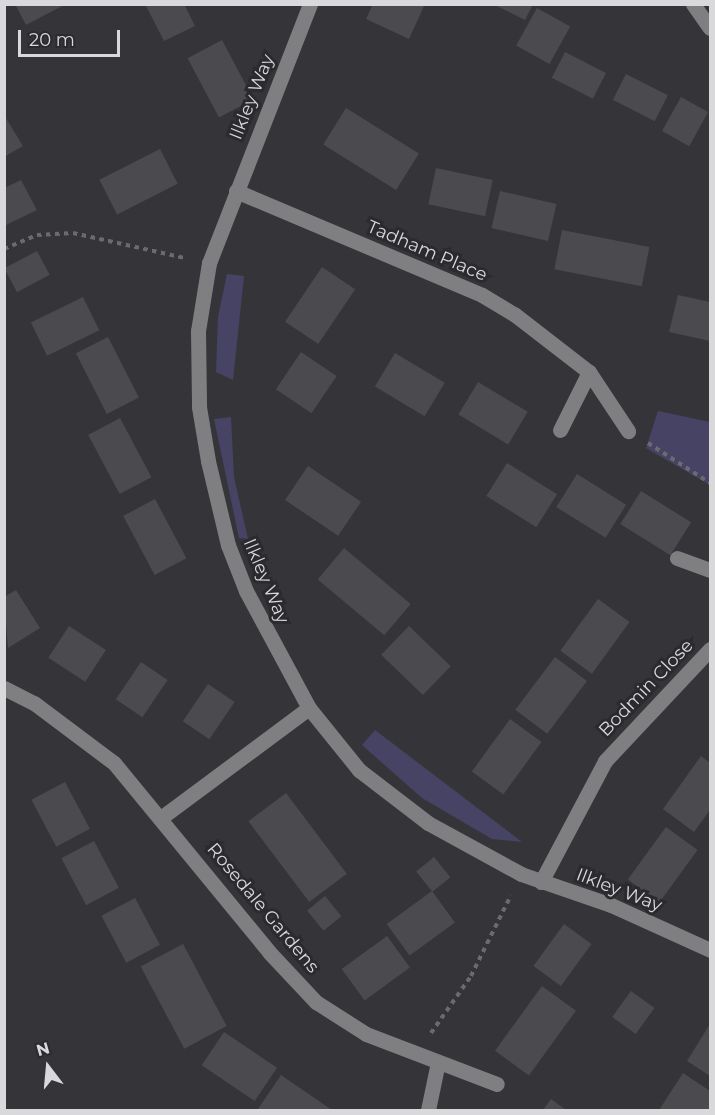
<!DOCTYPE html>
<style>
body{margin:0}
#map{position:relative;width:715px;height:1115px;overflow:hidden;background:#353539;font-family:Montserrat,sans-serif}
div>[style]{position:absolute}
.green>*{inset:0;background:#474365}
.building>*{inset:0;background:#4a4a4f;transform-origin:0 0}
.path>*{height:4px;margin-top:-2px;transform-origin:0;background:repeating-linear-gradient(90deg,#6b6b6f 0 4.5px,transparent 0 9px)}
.minor>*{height:15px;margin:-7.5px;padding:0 7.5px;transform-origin:7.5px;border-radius:7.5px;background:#7f7f82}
span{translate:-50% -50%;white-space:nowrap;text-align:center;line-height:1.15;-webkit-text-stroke:6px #2b2b2f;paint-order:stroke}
.street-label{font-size:18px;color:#d9d9dc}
.frame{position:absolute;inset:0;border:6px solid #d9d9dc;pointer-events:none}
.north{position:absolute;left:18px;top:1037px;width:60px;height:60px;-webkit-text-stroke:4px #2b2b2f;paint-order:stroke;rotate:344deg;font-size:16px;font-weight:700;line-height:24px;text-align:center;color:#d9d9dc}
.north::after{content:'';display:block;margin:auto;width:21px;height:27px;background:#d9d9dc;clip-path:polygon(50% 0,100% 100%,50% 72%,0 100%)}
.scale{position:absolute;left:18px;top:30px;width:102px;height:27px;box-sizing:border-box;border:3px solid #d9d9dc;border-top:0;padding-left:8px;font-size:18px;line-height:21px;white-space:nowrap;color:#d9d9dc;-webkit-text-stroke:4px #2b2b2f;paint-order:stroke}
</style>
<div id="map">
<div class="green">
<i style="clip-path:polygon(227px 274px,244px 276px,233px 380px,216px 372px,218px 317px)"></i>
<i style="clip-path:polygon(658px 411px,710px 422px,710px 485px,646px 448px)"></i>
<i style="clip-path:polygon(231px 417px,234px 477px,248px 539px,239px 538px,214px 419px)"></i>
<i style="clip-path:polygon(375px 730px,522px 842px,492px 839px,422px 798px,362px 745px)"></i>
</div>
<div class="building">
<i style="clip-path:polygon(15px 4px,66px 4px,26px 25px)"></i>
<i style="clip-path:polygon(145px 4px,184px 4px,195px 26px,164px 41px)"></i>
<i style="clip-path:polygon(373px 4px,420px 4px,424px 6px,409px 39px,366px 19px)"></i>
<i style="clip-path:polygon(493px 4px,533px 4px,525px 20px)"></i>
<i style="left:537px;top:8px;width:38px;height:43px;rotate:29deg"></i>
<i style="left:222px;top:40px;width:67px;height:39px;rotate:62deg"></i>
<i style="left:565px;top:52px;width:46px;height:29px;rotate:27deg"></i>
<i style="left:626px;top:74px;width:47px;height:29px;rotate:27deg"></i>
<i style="left:681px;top:97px;width:31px;height:39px;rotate:29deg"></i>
<i style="left:346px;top:108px;width:86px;height:43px;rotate:32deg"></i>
<i style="clip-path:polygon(4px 115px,23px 146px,4px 157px)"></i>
<i style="left:160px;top:149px;width:39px;height:68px;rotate:63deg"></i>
<i style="left:436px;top:168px;width:58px;height:37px;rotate:12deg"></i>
<i style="clip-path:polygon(21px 180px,37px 210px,4px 226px,4px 188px)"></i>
<i style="left:500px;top:191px;width:58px;height:38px;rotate:13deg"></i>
<i style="left:562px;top:230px;width:89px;height:40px;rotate:11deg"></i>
<i style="left:37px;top:251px;width:27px;height:37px;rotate:62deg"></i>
<i style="left:322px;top:267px;width:40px;height:66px;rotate:34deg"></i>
<i style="clip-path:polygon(678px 295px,710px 302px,710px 341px,669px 332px)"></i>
<i style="left:83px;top:297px;width:37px;height:58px;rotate:64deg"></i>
<i style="left:108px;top:337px;width:68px;height:36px;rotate:63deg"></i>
<i style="left:301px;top:352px;width:43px;height:45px;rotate:34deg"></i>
<i style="left:395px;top:353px;width:58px;height:39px;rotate:31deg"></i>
<i style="left:478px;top:382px;width:58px;height:38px;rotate:31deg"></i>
<i style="left:120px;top:418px;width:67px;height:36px;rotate:62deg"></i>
<i style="left:507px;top:463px;width:59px;height:39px;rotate:32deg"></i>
<i style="left:308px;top:466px;width:64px;height:41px;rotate:34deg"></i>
<i style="left:577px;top:474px;width:58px;height:39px;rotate:32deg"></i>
<i style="left:641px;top:491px;width:59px;height:39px;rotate:32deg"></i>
<i style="left:155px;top:499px;width:67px;height:36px;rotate:62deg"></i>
<i style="left:344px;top:548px;width:87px;height:41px;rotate:40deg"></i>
<i style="clip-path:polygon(16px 590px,40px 628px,8px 648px,4px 597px)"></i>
<i style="left:598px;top:599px;width:39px;height:64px;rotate:36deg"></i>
<i style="left:69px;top:626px;width:44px;height:38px;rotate:33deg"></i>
<i style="left:409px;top:626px;width:58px;height:40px;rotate:44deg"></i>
<i style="left:555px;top:657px;width:40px;height:66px;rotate:37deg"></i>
<i style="left:141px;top:662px;width:32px;height:45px;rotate:34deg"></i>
<i style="left:208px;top:684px;width:32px;height:45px;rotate:34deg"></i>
<i style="left:510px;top:719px;width:39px;height:65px;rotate:36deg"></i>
<i style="clip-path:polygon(701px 756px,710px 763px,710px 810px,694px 832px,663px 809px)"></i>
<i style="left:65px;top:782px;width:53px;height:38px;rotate:62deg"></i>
<i style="left:286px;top:793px;width:101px;height:47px;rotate:53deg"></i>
<i style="left:666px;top:827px;width:39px;height:65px;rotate:36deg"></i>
<i style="left:94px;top:841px;width:53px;height:37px;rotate:62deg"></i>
<i style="left:434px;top:857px;width:26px;height:23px;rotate:51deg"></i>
<i style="left:432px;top:891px;width:39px;height:56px;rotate:54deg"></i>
<i style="left:325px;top:896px;width:26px;height:23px;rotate:51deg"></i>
<i style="left:135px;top:898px;width:53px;height:38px;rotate:62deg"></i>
<i style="left:564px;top:924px;width:34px;height:52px;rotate:36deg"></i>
<i style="left:387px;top:936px;width:39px;height:56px;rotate:54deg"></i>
<i style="left:183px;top:944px;width:93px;height:48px;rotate:62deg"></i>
<i style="left:542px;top:986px;width:42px;height:80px;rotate:36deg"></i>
<i style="left:631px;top:991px;width:29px;height:32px;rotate:36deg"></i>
<i style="clip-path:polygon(710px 1024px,710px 1076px,687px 1061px)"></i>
<i style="left:224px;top:1032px;width:64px;height:40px;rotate:34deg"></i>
<i style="clip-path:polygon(683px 1073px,710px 1091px,709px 1110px,659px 1110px)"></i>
<i style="clip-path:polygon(281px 1075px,332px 1110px,258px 1109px)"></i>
<i style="clip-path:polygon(551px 1099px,566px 1110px,543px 1110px)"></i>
</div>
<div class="path">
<i style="left:4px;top:249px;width:36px;rotate:-23deg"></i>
<i style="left:37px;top:235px;width:36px;rotate:-3deg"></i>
<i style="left:73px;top:233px;width:115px;rotate:12.6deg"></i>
<i style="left:648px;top:443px;width:74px;rotate:32.8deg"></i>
<i style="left:431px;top:1033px;width:70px;rotate:-54.9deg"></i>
<i style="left:471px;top:976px;width:90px;rotate:-63.7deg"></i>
</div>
<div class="minor">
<i style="left:310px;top:4px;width:278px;rotate:111.3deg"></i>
<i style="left:209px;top:263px;width:69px;rotate:99.2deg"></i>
<i style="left:198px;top:331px;width:76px;rotate:89.2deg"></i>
<i style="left:199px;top:407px;width:55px;rotate:80.5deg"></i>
<i style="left:208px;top:461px;width:86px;rotate:76.6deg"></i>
<i style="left:228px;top:545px;width:49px;rotate:68.6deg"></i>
<i style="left:246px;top:591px;width:133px;rotate:61.7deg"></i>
<i style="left:309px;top:708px;width:80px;rotate:51.1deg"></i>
<i style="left:359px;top:770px;width:87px;rotate:37.5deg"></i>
<i style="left:428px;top:823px;width:106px;rotate:28.7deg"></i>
<i style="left:521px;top:874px;width:95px;rotate:19deg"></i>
<i style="left:611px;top:905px;width:109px;rotate:24.4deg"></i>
<i style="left:693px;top:4px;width:29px;rotate:55deg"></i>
<i style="left:236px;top:191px;width:267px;rotate:22.9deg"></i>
<i style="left:482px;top:295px;width:37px;rotate:31deg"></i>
<i style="left:514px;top:314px;width:95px;rotate:37.7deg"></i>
<i style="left:589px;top:372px;width:71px;rotate:56.5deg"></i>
<i style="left:560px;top:430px;width:65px;rotate:-63.4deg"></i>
<i style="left:677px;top:558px;width:35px;rotate:20deg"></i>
<i style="left:4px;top:688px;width:34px;rotate:27deg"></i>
<i style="left:34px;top:703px;width:100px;rotate:36.9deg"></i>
<i style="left:114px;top:763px;width:244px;rotate:50.6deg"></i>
<i style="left:269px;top:952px;width:69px;rotate:46.8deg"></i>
<i style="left:316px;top:1002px;width:59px;rotate:32.6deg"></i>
<i style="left:366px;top:1034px;width:140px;rotate:20.9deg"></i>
<i style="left:162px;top:817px;width:183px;rotate:-36.6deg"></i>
<i style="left:541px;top:882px;width:137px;rotate:-62.1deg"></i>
<i style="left:605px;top:761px;width:154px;rotate:-46.8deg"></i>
<i style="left:428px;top:1110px;width:49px;rotate:-78.2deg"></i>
</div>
<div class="street-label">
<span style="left:252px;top:97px;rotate:-68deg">Ilkley Way</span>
<span style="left:427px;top:251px;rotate:23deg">Tadham Place</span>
<span style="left:266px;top:581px;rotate:67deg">Ilkley Way</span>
<span style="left:646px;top:688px;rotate:-46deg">Bodmin Close</span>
<span style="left:619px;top:890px;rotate:21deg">Ilkley Way</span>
<span style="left:263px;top:908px;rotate:50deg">Rosedale Gardens</span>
</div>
<div class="frame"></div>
<div class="north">N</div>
<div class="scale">20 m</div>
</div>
